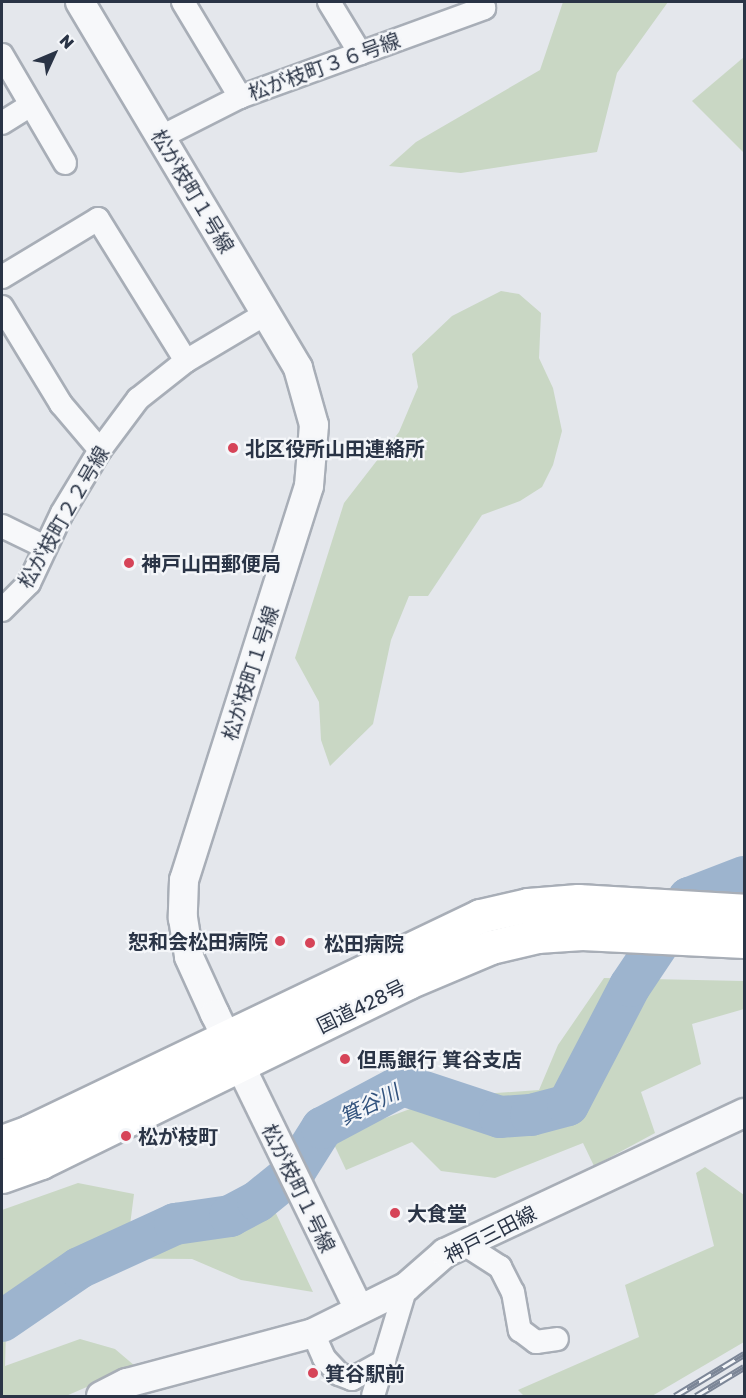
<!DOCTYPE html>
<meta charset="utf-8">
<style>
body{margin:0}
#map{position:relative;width:746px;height:1398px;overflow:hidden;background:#e4e7ec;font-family:"Golos Text","Noto Sans JP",sans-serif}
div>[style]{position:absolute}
.green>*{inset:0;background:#c9d7c4}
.river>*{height:42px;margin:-21px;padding:0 21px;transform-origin:21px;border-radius:21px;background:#9db4ce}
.roads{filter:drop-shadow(2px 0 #a8aeb7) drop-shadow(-2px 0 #a8aeb7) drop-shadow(0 2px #a8aeb7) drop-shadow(0 -2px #a8aeb7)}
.minor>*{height:22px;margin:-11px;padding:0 11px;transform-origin:11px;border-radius:11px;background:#f7f8fa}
.tertiary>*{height:28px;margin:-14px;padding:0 14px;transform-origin:14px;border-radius:14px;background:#f7f8fa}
.trunk>*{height:33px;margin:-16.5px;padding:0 16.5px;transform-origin:16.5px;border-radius:16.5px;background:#fff}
.rail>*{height:7px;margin-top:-3.5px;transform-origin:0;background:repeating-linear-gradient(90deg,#f4f6f9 0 14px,#7c8697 0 28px);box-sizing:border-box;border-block:2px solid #7c8697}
.dots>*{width:16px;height:16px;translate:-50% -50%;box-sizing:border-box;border:3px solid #f4f6f9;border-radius:50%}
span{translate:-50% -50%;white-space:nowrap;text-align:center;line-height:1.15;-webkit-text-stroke:4.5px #f4f6f9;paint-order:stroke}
.street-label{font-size:20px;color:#2a3446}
.poi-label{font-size:20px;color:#2a3446;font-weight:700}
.left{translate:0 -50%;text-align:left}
.right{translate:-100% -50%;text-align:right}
.water-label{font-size:21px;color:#31527d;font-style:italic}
.frame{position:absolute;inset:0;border:3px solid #2a3446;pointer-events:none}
.north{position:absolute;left:24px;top:24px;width:60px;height:60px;-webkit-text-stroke:4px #f4f6f9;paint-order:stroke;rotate:46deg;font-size:16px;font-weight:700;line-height:24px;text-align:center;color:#2a3446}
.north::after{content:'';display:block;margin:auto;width:21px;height:27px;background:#2a3446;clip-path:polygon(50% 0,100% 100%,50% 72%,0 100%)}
</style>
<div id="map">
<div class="green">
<i style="clip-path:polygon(563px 2px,668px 2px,617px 73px,597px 152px,461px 173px,389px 166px,416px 142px,540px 70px)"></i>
<i style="clip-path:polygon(744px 57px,744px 153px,692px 101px)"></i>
<i style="clip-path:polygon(501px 291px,519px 294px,541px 313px,539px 358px,553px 388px,562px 431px,553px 465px,542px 487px,520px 501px,482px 515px,428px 596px,409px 596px,391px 640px,373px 724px,330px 766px,321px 740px,319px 702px,295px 658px,344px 503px,399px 432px,418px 387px,412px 354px,452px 316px)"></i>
<i style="clip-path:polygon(604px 978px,743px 981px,744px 986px,744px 1009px,692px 1024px,701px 1064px,641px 1092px,655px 1133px,594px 1166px,583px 1143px,495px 1178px,441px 1171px,412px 1142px,346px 1170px,331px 1138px,410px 1109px,425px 1079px,482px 1094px,539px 1090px,558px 1045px)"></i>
<i style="clip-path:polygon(705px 1167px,744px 1195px,744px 1342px,652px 1396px,524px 1396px,518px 1390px,639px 1337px,625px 1285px,714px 1246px,696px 1173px)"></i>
<i style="clip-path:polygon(78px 1183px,134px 1194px,129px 1233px,167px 1236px,247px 1222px,272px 1205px,313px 1292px,241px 1280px,192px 1259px,65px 1258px,7px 1297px,5px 1366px,80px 1339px,115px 1349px,135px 1366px,66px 1396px,2px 1396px,2px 1210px)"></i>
</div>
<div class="river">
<i style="left:2px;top:1321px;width:93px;rotate:-34.5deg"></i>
<i style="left:79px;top:1268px;width:106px;rotate:-24.6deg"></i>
<i style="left:175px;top:1224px;width:56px;rotate:-8.3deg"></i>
<i style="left:230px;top:1216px;width:32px;rotate:-28deg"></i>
<i style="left:258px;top:1201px;width:48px;rotate:-39deg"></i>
<i style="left:295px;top:1171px;width:51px;rotate:-57.9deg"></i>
<i style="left:322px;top:1128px;width:92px;rotate:-28deg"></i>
<i style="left:403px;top:1085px;width:102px;rotate:18.3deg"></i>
<i style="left:500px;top:1117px;width:31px;rotate:-4deg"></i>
<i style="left:531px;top:1115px;width:38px;rotate:-15deg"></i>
<i style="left:568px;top:1105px;width:134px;rotate:-62.5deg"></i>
<i style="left:630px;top:986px;width:106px;rotate:-56.2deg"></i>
<i style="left:689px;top:898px;width:59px;rotate:-20.9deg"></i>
</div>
<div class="roads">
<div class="minor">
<i style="left:183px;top:2px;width:111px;rotate:59deg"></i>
<i style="left:329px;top:2px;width:60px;rotate:58.7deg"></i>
<i style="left:2px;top:55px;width:125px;rotate:59.7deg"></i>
<i style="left:2px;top:123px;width:34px;rotate:-32deg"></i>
<i style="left:161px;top:137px;width:89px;rotate:-26.9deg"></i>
<i style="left:240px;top:97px;width:260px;rotate:-20deg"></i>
<i style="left:484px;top:8px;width:7px;rotate:-124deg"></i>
<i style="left:2px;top:277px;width:112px;rotate:-31.1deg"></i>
<i style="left:98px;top:219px;width:167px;rotate:58.2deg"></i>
<i style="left:2px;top:307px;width:114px;rotate:58.7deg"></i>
<i style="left:61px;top:404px;width:60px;rotate:49.7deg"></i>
<i style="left:2px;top:526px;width:48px;rotate:26deg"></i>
<i style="left:2px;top:610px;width:38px;rotate:-45deg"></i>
<i style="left:29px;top:583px;width:77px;rotate:-64.8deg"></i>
<i style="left:62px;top:513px;width:74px;rotate:-58.9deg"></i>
<i style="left:100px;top:450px;width:64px;rotate:-53.3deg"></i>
<i style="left:138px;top:399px;width:61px;rotate:-38.4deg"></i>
<i style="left:186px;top:361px;width:92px;rotate:-30.7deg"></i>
<i style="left:464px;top:1244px;width:43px;rotate:32.6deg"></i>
<i style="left:500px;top:1267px;width:28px;rotate:63deg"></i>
<i style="left:513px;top:1292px;width:39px;rotate:80deg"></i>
<i style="left:520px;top:1330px;width:20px;rotate:37deg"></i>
<i style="left:536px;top:1342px;width:21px;rotate:-8deg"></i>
<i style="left:313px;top:1333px;width:27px;rotate:66deg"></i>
<i style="left:324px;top:1358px;width:22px;rotate:47deg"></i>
<i style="left:339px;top:1374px;width:14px;rotate:21deg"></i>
<i style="left:352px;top:1379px;width:37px;rotate:-29deg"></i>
<i style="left:373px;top:1396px;width:114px;rotate:-73.2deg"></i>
</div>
<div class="tertiary">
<i style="left:80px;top:2px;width:426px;rotate:59.2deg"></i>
<i style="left:298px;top:368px;width:59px;rotate:74.3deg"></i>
<i style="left:314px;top:425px;width:61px;rotate:94.7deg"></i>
<i style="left:309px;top:486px;width:413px;rotate:107.6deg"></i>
<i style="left:184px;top:880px;width:38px;rotate:92deg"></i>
<i style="left:183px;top:918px;width:39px;rotate:81deg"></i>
<i style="left:189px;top:957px;width:63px;rotate:65.5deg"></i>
<i style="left:215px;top:1014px;width:328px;rotate:64deg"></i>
<i style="left:101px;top:1396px;width:29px;rotate:-27deg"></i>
<i style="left:127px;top:1383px;width:193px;rotate:-15deg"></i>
<i style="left:313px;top:1333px;width:104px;rotate:-26.3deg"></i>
<i style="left:406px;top:1287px;width:52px;rotate:-41.1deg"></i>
<i style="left:445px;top:1253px;width:330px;rotate:-25.1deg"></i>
</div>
<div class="trunk">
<i style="left:2px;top:1142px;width:29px;rotate:-20deg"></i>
<i style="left:29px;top:1132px;width:500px;rotate:-25.59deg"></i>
<i style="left:480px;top:916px;width:49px;rotate:-12.9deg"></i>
<i style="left:528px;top:905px;width:50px;rotate:-4.6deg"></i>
<i style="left:578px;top:901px;width:166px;rotate:3.4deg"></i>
<i style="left:2px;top:1176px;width:41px;rotate:-19.7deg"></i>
<i style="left:41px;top:1162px;width:409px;rotate:-26.1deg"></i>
<i style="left:408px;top:982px;width:90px;rotate:-22.9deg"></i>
<i style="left:491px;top:947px;width:47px;rotate:-13.4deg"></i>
<i style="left:537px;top:936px;width:45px;rotate:-3.8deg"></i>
<i style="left:582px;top:933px;width:162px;rotate:2.8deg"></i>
</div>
</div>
<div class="rail">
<i style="left:675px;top:1396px;width:81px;rotate:-31.3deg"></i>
<i style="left:696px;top:1396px;width:56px;rotate:-31.1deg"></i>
</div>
<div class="dots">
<i style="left:233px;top:448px;background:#d64458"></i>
<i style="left:129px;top:563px;background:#d64458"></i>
<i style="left:280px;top:941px;background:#d64458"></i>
<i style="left:310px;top:943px;background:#d64458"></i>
<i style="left:345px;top:1059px;background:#d64458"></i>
<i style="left:126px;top:1136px;background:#d64458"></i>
<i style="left:395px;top:1213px;background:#d64458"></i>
<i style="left:313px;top:1373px;background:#d64458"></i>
</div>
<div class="street-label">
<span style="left:324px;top:66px;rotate:-20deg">松が枝町３６号線</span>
<span style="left:193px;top:191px;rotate:59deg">松が枝町１号線</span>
<span style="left:63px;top:517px;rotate:-60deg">松が枝町２２号線</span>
<span style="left:250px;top:673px;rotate:-72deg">松が枝町１号線</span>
<span style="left:361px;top:1006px;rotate:-26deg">国道428号</span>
<span style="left:299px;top:1188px;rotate:64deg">松が枝町１号線</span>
<span style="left:490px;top:1234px;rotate:-27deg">神戸三田線</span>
</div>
<div class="poi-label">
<span class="left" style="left:245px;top:448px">北区役所山田連絡所</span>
<span class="left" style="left:141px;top:563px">神戸山田郵便局</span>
<span class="right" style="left:268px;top:941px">恕和会松田病院</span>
<span class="left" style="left:324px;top:943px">松田病院</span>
<span class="left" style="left:357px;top:1059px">但馬銀行 箕谷支店</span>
<span class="left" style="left:138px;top:1136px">松が枝町</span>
<span class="left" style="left:407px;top:1213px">大食堂</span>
<span class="left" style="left:325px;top:1373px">箕谷駅前</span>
</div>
<div class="water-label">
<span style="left:369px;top:1104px;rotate:-26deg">箕谷川</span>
</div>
<div class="frame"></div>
<div class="north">N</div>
</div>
